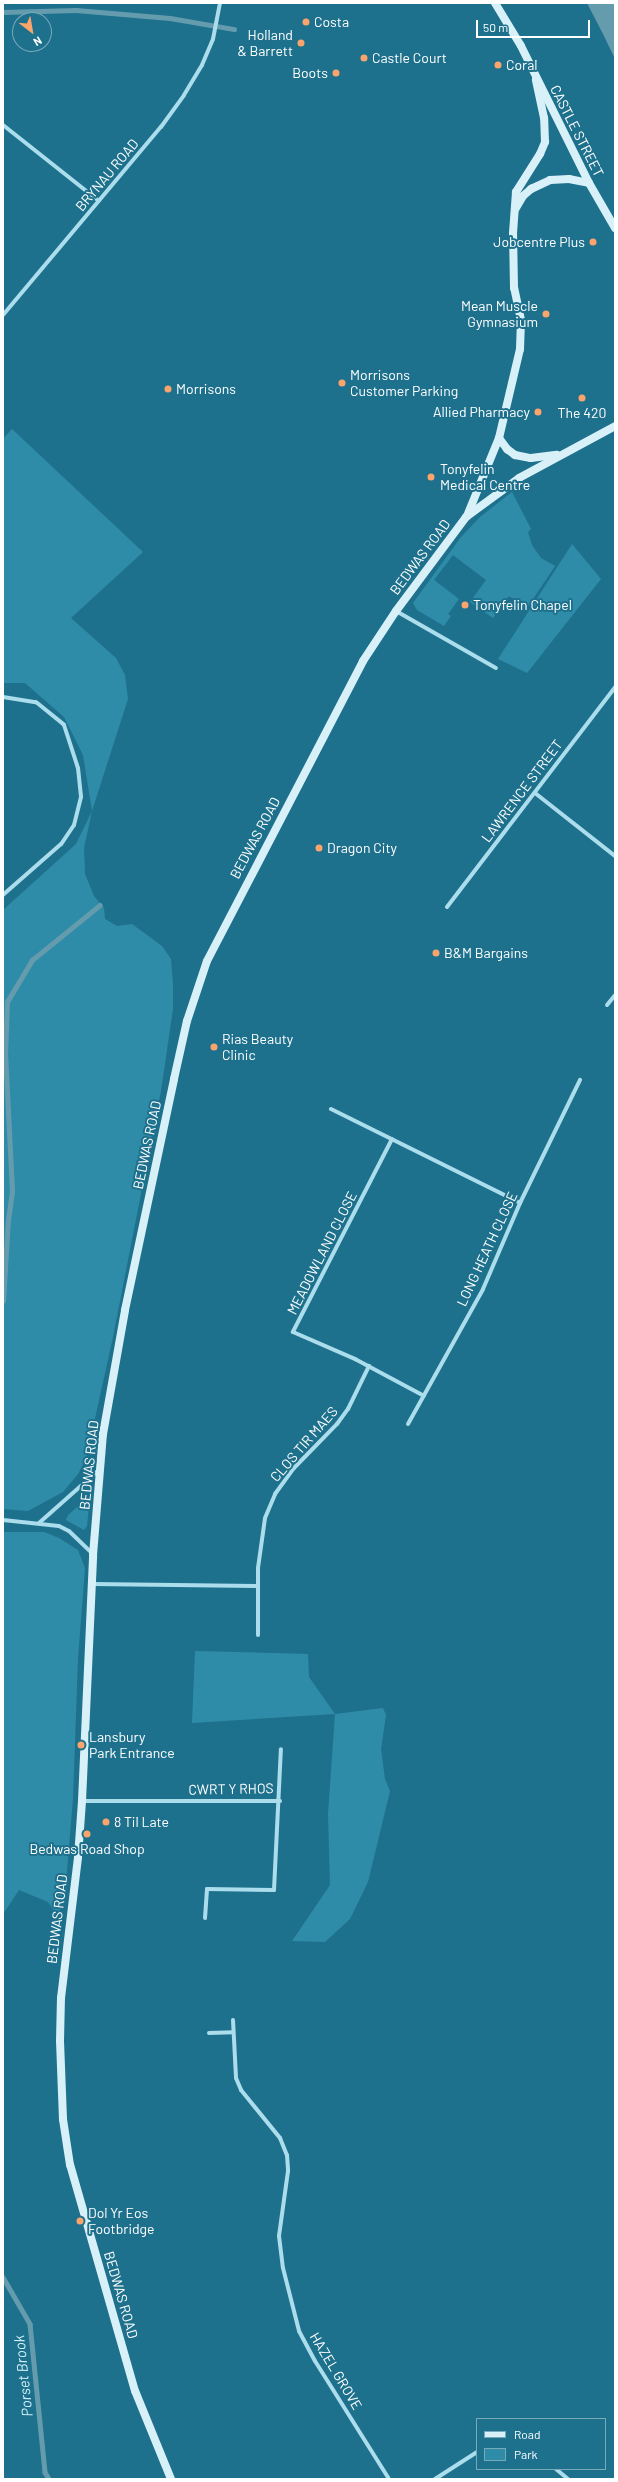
<!DOCTYPE html>
<style>
body{margin:0}
#map{position:relative;width:618px;height:2482px;overflow:hidden;background:#1e718d;font-family:Barlow,sans-serif}
div>[style]{position:absolute}
.green>*{inset:0;background:#2f8ca9}
.water>*{inset:0;background:#649cae}
.stream>*{height:4.5px;margin:-2.25px;padding:0 2.25px;transform-origin:2.25px;border-radius:2.25px;background:#649cae}
.minor>*{height:4px;margin:-2px;padding:0 2px;transform-origin:2px;border-radius:2px;background:#acddec}
.secondary>*{height:8px;margin:-4px;padding:0 4px;transform-origin:4px;border-radius:4px;background:#d8f1f9}
.dots>*{width:11px;height:11px;translate:-50% -50%;box-sizing:border-box;border:2px solid #1e718d;border-radius:50%}
span{translate:-50% -50%;white-space:nowrap;text-align:center;line-height:1.15;-webkit-text-stroke:4px #1e718d;paint-order:stroke}
.poi-label{font-size:14px;color:#fff}
.left{translate:0 -50%;text-align:left}
.right{translate:-100% -50%;text-align:right}
.street-label{font-size:14px;color:#fff}
.water-label{font-size:15px;color:#cdeef7;font-style:italic}
.frame{position:absolute;inset:0;border:4px solid #fff;pointer-events:none}
.legend{position:absolute;left:476px;top:2418px;width:130px;height:52px;box-sizing:border-box;background:#1e718d;border:1px solid #78aabb;margin:0;padding:5px 7px;list-style:none;font-size:12px;color:#fff}
.legend li{display:flex;align-items:center;gap:8px;height:20px}
.legend b{width:20px;border:1px solid #78aabb}
.north{position:absolute;left:12px;top:12px;width:40px;height:40px;box-sizing:border-box;background:#1e718d;border:1px solid #78aabb;border-radius:50%;rotate:149deg;font-size:11px;font-weight:700;line-height:16px;text-align:center;color:#fff}
.north::after{content:'';display:block;margin:auto;width:14px;height:18px;background:#fba56c;clip-path:polygon(50% 0,100% 100%,50% 72%,0 100%)}
.scale{position:absolute;left:476px;top:20px;width:114px;height:18px;box-sizing:border-box;border:2px solid #fff;border-top:0;padding-left:5px;font-size:12px;line-height:14px;white-space:nowrap;color:#fff;-webkit-text-stroke:3px #1e718d;paint-order:stroke}
</style>
<div id="map">
<div class="green">
<i style="clip-path:polygon(12px 429px,143px 552px,71px 618px,116px 658px,125px 675px,128px 699px,92px 811px,84px 848px,85px 874px,94px 896px,104px 908px,105px 919px,117px 926px,132px 924px,162px 946px,171px 959px,173px 984px,173px 1009px,161px 1091px,113px 1337px,86px 1459px,78px 1474px,63px 1492px,28px 1511px,3px 1509px,3px 910px,76px 844px,92px 811px,83px 755px,64px 717px,25px 683px,3px 683px,3px 439px)"></i>
<i style="clip-path:polygon(512px 492px,531px 529px,528px 532px,532px 545px,541px 558px,555px 566px,527px 608px,509px 596px,493px 618px,470px 602px,486px 580px,453px 555px,434px 580px,459px 599px,448px 614px,451px 616px,444px 626px,417px 610px,413px 603px,461px 537px,480px 517px)"></i>
<i style="clip-path:polygon(572px 544px,601px 579px,527px 673px,498px 659px)"></i>
<i style="clip-path:polygon(83px 1502px,87px 1503px,89px 1506px,87px 1526px,84px 1530px,66px 1520px,68px 1515px)"></i>
<i style="clip-path:polygon(3px 1532px,44px 1532px,59px 1538px,78px 1550px,85px 1568px,78px 1658px,73px 1799px,65px 1894px,58px 1917px,48px 1902px,19px 1890px,3px 1914px)"></i>
<i style="clip-path:polygon(195px 1651px,308px 1654px,309px 1677px,335px 1714px,383px 1708px,386px 1715px,381px 1749px,385px 1779px,390px 1791px,368px 1882px,350px 1919px,325px 1942px,292px 1941px,330px 1885px,328px 1814px,335px 1714px,192px 1723px)"></i>
</div>
<div class="water">
<i style="clip-path:polygon(587px 3px,615px 3px,615px 59px,603px 34px)"></i>
</div>
<div class="stream">
<i style="left:3px;top:12px;width:73px;rotate:-1.6deg"></i>
<i style="left:76px;top:10px;width:94px;rotate:4.9deg"></i>
<i style="left:170px;top:18px;width:65px;rotate:9.8deg"></i>
<i style="left:3px;top:1301px;width:81px;rotate:-86.5deg"></i>
<i style="left:8px;top:1220px;width:29px;rotate:-82deg"></i>
<i style="left:12px;top:1191px;width:136px;rotate:-92.9deg"></i>
<i style="left:5px;top:1055px;width:53px;rotate:-87.8deg"></i>
<i style="left:7px;top:1002px;width:49px;rotate:-59.2deg"></i>
<i style="left:32px;top:960px;width:87px;rotate:-39deg"></i>
<i style="left:3px;top:2277px;width:54px;rotate:60.1deg"></i>
<i style="left:30px;top:2324px;width:149px;rotate:84.2deg"></i>
<i style="left:45px;top:2472px;width:8px;rotate:60deg"></i>
</div>
<div class="minor">
<i style="left:3px;top:125px;width:122px;rotate:38.4deg"></i>
<i style="left:3px;top:315px;width:246px;rotate:-50deg"></i>
<i style="left:161px;top:127px;width:39px;rotate:-54deg"></i>
<i style="left:184px;top:95px;width:35px;rotate:-59deg"></i>
<i style="left:202px;top:65px;width:28px;rotate:-67deg"></i>
<i style="left:213px;top:39px;width:37px;rotate:-79deg"></i>
<i style="left:396px;top:611px;width:115px;rotate:29.7deg"></i>
<i style="left:3px;top:697px;width:33px;rotate:9deg"></i>
<i style="left:36px;top:702px;width:36px;rotate:39deg"></i>
<i style="left:64px;top:725px;width:45px;rotate:72deg"></i>
<i style="left:78px;top:768px;width:29px;rotate:84deg"></i>
<i style="left:81px;top:797px;width:29px;rotate:104deg"></i>
<i style="left:74px;top:825px;width:23px;rotate:124deg"></i>
<i style="left:61px;top:844px;width:77px;rotate:138.7deg"></i>
<i style="left:535px;top:793px;width:102px;rotate:38.2deg"></i>
<i style="left:447px;top:907px;width:277px;rotate:-52.6deg"></i>
<i style="left:607px;top:1005px;width:13px;rotate:-51deg"></i>
<i style="left:331px;top:1109px;width:211px;rotate:26.4deg"></i>
<i style="left:392px;top:1139px;width:217px;rotate:117.2deg"></i>
<i style="left:293px;top:1332px;width:68px;rotate:23.5deg"></i>
<i style="left:355px;top:1359px;width:78px;rotate:28.2deg"></i>
<i style="left:408px;top:1424px;width:154px;rotate:-60.9deg"></i>
<i style="left:483px;top:1289px;width:94px;rotate:-66.7deg"></i>
<i style="left:520px;top:1203px;width:137px;rotate:-64deg"></i>
<i style="left:3px;top:1520px;width:56px;rotate:6.1deg"></i>
<i style="left:59px;top:1526px;width:11px;rotate:27deg"></i>
<i style="left:69px;top:1531px;width:33px;rotate:44deg"></i>
<i style="left:39px;top:1523px;width:81px;rotate:-41.5deg"></i>
<i style="left:92px;top:1584px;width:166px;rotate:0.7deg"></i>
<i style="left:258px;top:1635px;width:67px;rotate:-90deg"></i>
<i style="left:258px;top:1568px;width:50px;rotate:-82deg"></i>
<i style="left:265px;top:1518px;width:26px;rotate:-67deg"></i>
<i style="left:275px;top:1494px;width:32px;rotate:-54deg"></i>
<i style="left:294px;top:1468px;width:62px;rotate:-45.7deg"></i>
<i style="left:337px;top:1424px;width:19px;rotate:-54deg"></i>
<i style="left:348px;top:1409px;width:48px;rotate:-64deg"></i>
<i style="left:82px;top:1801px;width:198px"></i>
<i style="left:205px;top:1918px;width:29px;rotate:-86deg"></i>
<i style="left:207px;top:1889px;width:67px;rotate:0.9deg"></i>
<i style="left:274px;top:1890px;width:141px;rotate:-87.2deg"></i>
<i style="left:233px;top:2020px;width:58px;rotate:87deg"></i>
<i style="left:236px;top:2078px;width:13px;rotate:67deg"></i>
<i style="left:241px;top:2090px;width:62px;rotate:50.9deg"></i>
<i style="left:280px;top:2138px;width:18px;rotate:68deg"></i>
<i style="left:287px;top:2155px;width:16px;rotate:86deg"></i>
<i style="left:288px;top:2171px;width:66px;rotate:97.9deg"></i>
<i style="left:279px;top:2236px;width:32px;rotate:83deg"></i>
<i style="left:283px;top:2268px;width:65px;rotate:75.7deg"></i>
<i style="left:299px;top:2331px;width:34px;rotate:62deg"></i>
<i style="left:315px;top:2361px;width:139px;rotate:57.9deg"></i>
<i style="left:209px;top:2033px;width:24px;rotate:-2deg"></i>
<i style="left:556px;top:2469px;width:16px;rotate:40deg"></i>
<i style="left:435px;top:2479px;width:50px;rotate:-32.7deg"></i>
</div>
<div class="secondary">
<i style="left:495px;top:3px;width:50px;rotate:58.8deg"></i>
<i style="left:521px;top:46px;width:153px;rotate:63.6deg"></i>
<i style="left:589px;top:183px;width:52px;rotate:60deg"></i>
<i style="left:516px;top:208px;width:14px;rotate:-60deg"></i>
<i style="left:523px;top:196px;width:11px;rotate:-41deg"></i>
<i style="left:531px;top:189px;width:21px;rotate:-25deg"></i>
<i style="left:550px;top:180px;width:19px;rotate:-3deg"></i>
<i style="left:569px;top:179px;width:20px;rotate:11deg"></i>
<i style="left:499px;top:438px;width:14px;rotate:54deg"></i>
<i style="left:507px;top:449px;width:10px;rotate:37deg"></i>
<i style="left:515px;top:455px;width:16px;rotate:11deg"></i>
<i style="left:531px;top:458px;width:26px;rotate:-7deg"></i>
<i style="left:467px;top:516px;width:84px;rotate:-67.7deg"></i>
<i style="left:499px;top:438px;width:91px;rotate:-76.7deg"></i>
<i style="left:520px;top:349px;width:29px;rotate:-88deg"></i>
<i style="left:521px;top:320px;width:33px;rotate:-102deg"></i>
<i style="left:514px;top:288px;width:55px;rotate:-91deg"></i>
<i style="left:513px;top:233px;width:41px;rotate:-85.8deg"></i>
<i style="left:516px;top:192px;width:45px;rotate:-57.7deg"></i>
<i style="left:540px;top:154px;width:13px;rotate:-67deg"></i>
<i style="left:545px;top:142px;width:24px;rotate:-92deg"></i>
<i style="left:544px;top:118px;width:39px;rotate:-102deg"></i>
<i style="left:171px;top:2479px;width:95px;rotate:-112.2deg"></i>
<i style="left:135px;top:2391px;width:235px;rotate:-106deg"></i>
<i style="left:70px;top:2165px;width:47px;rotate:-98.7deg"></i>
<i style="left:63px;top:2119px;width:78px;rotate:-92.2deg"></i>
<i style="left:60px;top:2041px;width:43px;rotate:-88.7deg"></i>
<i style="left:61px;top:1998px;width:142px;rotate:-83.1deg"></i>
<i style="left:78px;top:1857px;width:56px;rotate:-85.9deg"></i>
<i style="left:82px;top:1801px;width:246px;rotate:-87.4deg"></i>
<i style="left:93px;top:1555px;width:121px;rotate:-85.3deg"></i>
<i style="left:103px;top:1434px;width:126px;rotate:-79.9deg"></i>
<i style="left:125px;top:1310px;width:236px;rotate:-78deg"></i>
<i style="left:174px;top:1079px;width:59px;rotate:-77.4deg"></i>
<i style="left:187px;top:1021px;width:63px;rotate:-71.6deg"></i>
<i style="left:207px;top:961px;width:338px;rotate:-62.5deg"></i>
<i style="left:363px;top:661px;width:60px;rotate:-56.6deg"></i>
<i style="left:396px;top:611px;width:117px;rotate:-53.3deg"></i>
<i style="left:466px;top:517px;width:66px;rotate:-36.3deg"></i>
<i style="left:519px;top:478px;width:109px;rotate:-28.4deg"></i>
</div>
<div class="dots">
<i style="left:306px;top:22px;background:#fba56c"></i>
<i style="left:301px;top:43px;background:#fba56c"></i>
<i style="left:364px;top:58px;background:#fba56c"></i>
<i style="left:498px;top:65px;background:#fba56c"></i>
<i style="left:336px;top:73px;background:#fba56c"></i>
<i style="left:593px;top:242px;background:#fba56c"></i>
<i style="left:546px;top:314px;background:#fba56c"></i>
<i style="left:342px;top:383px;background:#fba56c"></i>
<i style="left:168px;top:389px;background:#fba56c"></i>
<i style="left:582px;top:398px;background:#fba56c"></i>
<i style="left:538px;top:412px;background:#fba56c"></i>
<i style="left:431px;top:477px;background:#fba56c"></i>
<i style="left:465px;top:605px;background:#fba56c"></i>
<i style="left:319px;top:848px;background:#fba56c"></i>
<i style="left:436px;top:953px;background:#fba56c"></i>
<i style="left:214px;top:1047px;background:#fba56c"></i>
<i style="left:81px;top:1745px;background:#fba56c"></i>
<i style="left:106px;top:1822px;background:#fba56c"></i>
<i style="left:87px;top:1834px;background:#fba56c"></i>
<i style="left:80px;top:2221px;background:#fba56c"></i>
</div>
<div class="poi-label">
<span class="left" style="left:314px;top:22px">Costa</span>
<span class="right" style="left:293px;top:43px">Holland<br>&amp; Barrett</span>
<span class="left" style="left:372px;top:58px">Castle Court</span>
<span class="left" style="left:506px;top:65px">Coral</span>
<span class="right" style="left:328px;top:73px">Boots</span>
<span class="right" style="left:585px;top:242px">Jobcentre Plus</span>
<span class="right" style="left:538px;top:314px">Mean Muscle<br>Gymnasium</span>
<span class="left" style="left:350px;top:383px">Morrisons<br>Customer Parking</span>
<span class="left" style="left:176px;top:389px">Morrisons</span>
<span class="right" style="left:530px;top:412px">Allied Pharmacy</span>
<span style="left:582px;top:413px">The 420</span>
<span class="left" style="left:440px;top:477px">Tonyfelin<br>Medical Centre</span>
<span class="left" style="left:473px;top:605px">Tonyfelin Chapel</span>
<span class="left" style="left:327px;top:848px">Dragon City</span>
<span class="left" style="left:444px;top:953px">B&amp;M Bargains</span>
<span class="left" style="left:222px;top:1047px">Rias Beauty<br>Clinic</span>
<span class="left" style="left:89px;top:1745px">Lansbury<br>Park Entrance</span>
<span class="left" style="left:114px;top:1822px">8 Til Late</span>
<span style="left:87px;top:1849px">Bedwas Road Shop</span>
<span class="left" style="left:88px;top:2221px">Dol Yr Eos<br>Footbridge</span>
</div>
<div class="street-label">
<span style="left:577px;top:131px;rotate:63deg">CASTLE STREET</span>
<span style="left:107px;top:175px;rotate:-50deg">BRYNAU ROAD</span>
<span style="left:420px;top:557px;rotate:-53deg">BEDWAS ROAD</span>
<span style="left:522px;top:791px;rotate:-53deg">LAWRENCE STREET</span>
<span style="left:255px;top:838px;rotate:-62deg">BEDWAS ROAD</span>
<span style="left:147px;top:1145px;rotate:-78deg">BEDWAS ROAD</span>
<span style="left:487px;top:1249px;rotate:-65deg">LONG HEATH CLOSE</span>
<span style="left:322px;top:1253px;rotate:-63deg">MEADOWLAND CLOSE</span>
<span style="left:304px;top:1444px;rotate:-49deg">CLOS TIR MAES</span>
<span style="left:89px;top:1465px;rotate:-84deg">BEDWAS ROAD</span>
<span style="left:231px;top:1789px;rotate:-1deg">CWRT Y RHOS</span>
<span style="left:57px;top:1919px;rotate:-83deg">BEDWAS ROAD</span>
<span style="left:121px;top:2295px;rotate:74deg">BEDWAS ROAD</span>
<span style="left:336px;top:2371px;rotate:59deg">HAZEL GROVE</span>
</div>
<div class="water-label">
<span style="left:23px;top:2376px;rotate:-96deg">Porset Brook</span>
</div>
<div class="frame"></div>
<ul class="legend">
<li><b style="height:5px;background:#d8f1f9"></b>Road</li>
<li><b style="height:11px;background:#2f8ca9"></b>Park</li>
</ul>
<div class="north">N</div>
<div class="scale">50 m</div>
</div>
